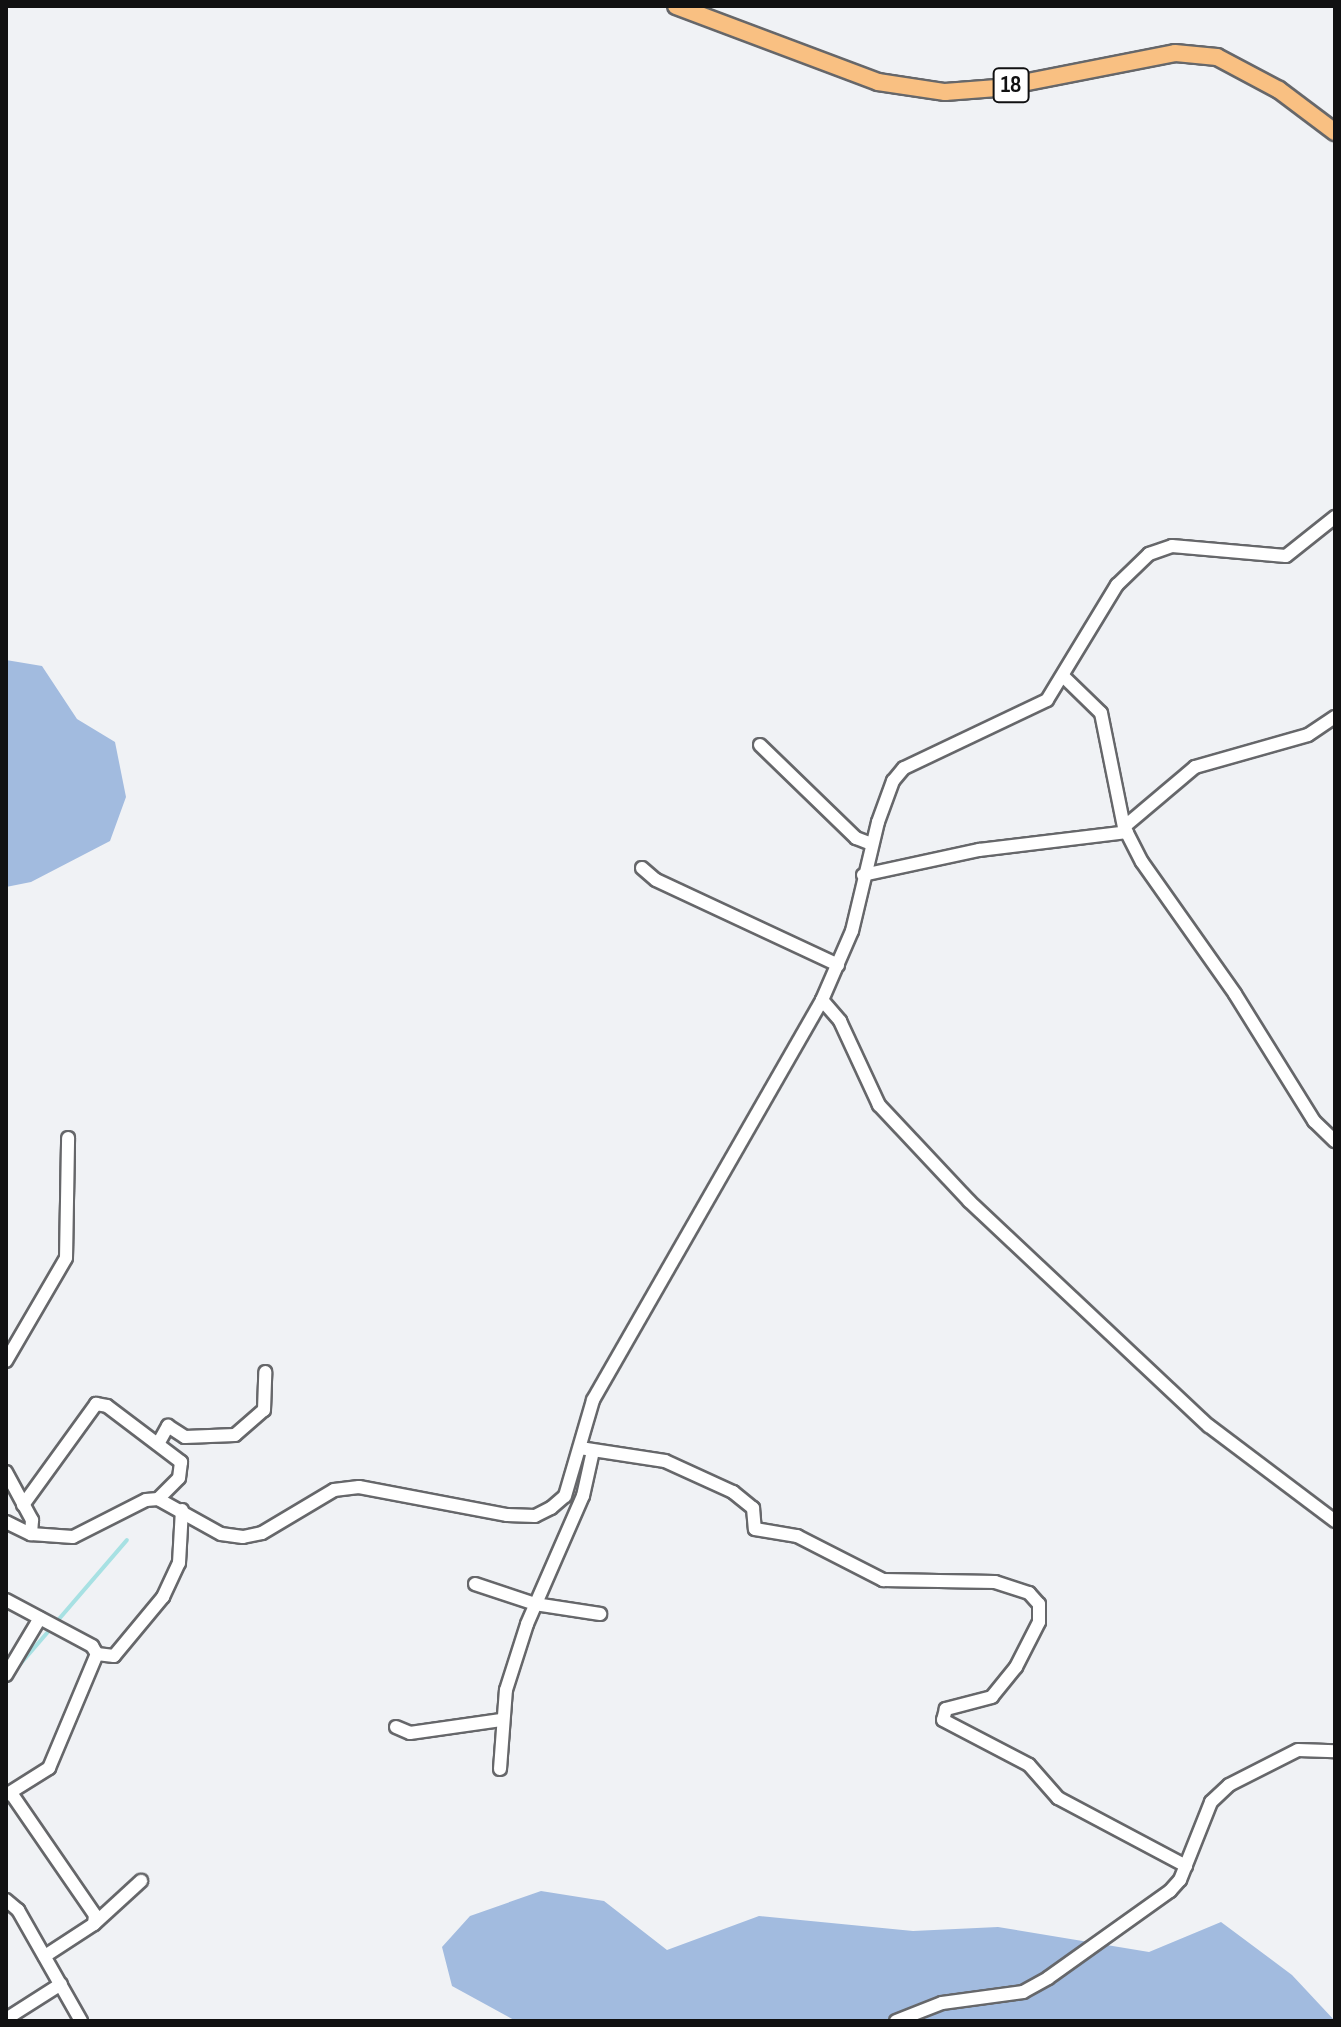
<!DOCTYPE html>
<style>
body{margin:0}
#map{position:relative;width:1341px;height:2027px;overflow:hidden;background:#f0f2f5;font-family:"Sofia Sans Condensed",sans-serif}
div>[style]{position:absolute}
.forest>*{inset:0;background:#a2bbdf}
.stream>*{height:4px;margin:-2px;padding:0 2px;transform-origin:2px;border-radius:2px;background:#a7e1e3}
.roads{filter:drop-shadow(2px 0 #66676a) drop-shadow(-2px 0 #66676a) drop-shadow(0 2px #66676a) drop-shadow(0 -2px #66676a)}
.minor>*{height:12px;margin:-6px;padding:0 6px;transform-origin:6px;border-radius:6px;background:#fff}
.major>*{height:16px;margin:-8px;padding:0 8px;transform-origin:8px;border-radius:8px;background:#f9c082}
span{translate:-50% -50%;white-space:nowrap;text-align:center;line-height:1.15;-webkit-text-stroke:6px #fff;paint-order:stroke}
.shield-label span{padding:2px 6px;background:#fff;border:2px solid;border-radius:6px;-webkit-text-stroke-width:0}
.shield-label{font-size:24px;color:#111112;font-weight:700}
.frame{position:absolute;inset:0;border:8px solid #111112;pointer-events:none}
</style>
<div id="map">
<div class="forest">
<i style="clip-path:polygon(6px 660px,42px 666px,77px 719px,115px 742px,126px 797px,110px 841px,31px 882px,6px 887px)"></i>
<i style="clip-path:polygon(541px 1891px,604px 1901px,667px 1950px,759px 1916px,913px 1931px,998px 1927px,1149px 1952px,1221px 1922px,1292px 1975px,1335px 2021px,516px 2021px,452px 1986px,442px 1947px,470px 1916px)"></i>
</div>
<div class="stream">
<i style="left:16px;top:1669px;width:170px;rotate:-49.3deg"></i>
</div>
<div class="roads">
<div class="minor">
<i style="left:1065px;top:678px;width:50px;rotate:44.2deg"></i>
<i style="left:1101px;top:713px;width:116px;rotate:78.6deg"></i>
<i style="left:1124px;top:827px;width:39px;rotate:63deg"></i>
<i style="left:1142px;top:862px;width:161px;rotate:54.8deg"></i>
<i style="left:1235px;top:994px;width:150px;rotate:58.1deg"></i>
<i style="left:1314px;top:1121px;width:29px;rotate:44deg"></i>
<i style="left:760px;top:745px;width:134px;rotate:44.1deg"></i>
<i style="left:856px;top:838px;width:17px;rotate:21deg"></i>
<i style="left:1124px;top:827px;width:93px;rotate:-40.2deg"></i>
<i style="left:1195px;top:767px;width:117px;rotate:-15.8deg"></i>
<i style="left:1308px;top:735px;width:32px;rotate:-34deg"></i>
<i style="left:642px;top:868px;width:18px;rotate:41deg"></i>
<i style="left:656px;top:880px;width:201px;rotate:25deg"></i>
<i style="left:863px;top:875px;width:119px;rotate:-12.2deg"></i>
<i style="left:979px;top:850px;width:149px;rotate:-6.9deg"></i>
<i style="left:822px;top:1000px;width:28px;rotate:49deg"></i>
<i style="left:840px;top:1021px;width:93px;rotate:65.1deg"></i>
<i style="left:879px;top:1105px;width:132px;rotate:46.8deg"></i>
<i style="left:969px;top:1201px;width:329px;rotate:43.2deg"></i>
<i style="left:1209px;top:1426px;width:158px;rotate:37deg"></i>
<i style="left:6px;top:1361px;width:119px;rotate:-59.8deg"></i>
<i style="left:66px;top:1258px;width:120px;rotate:-89deg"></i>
<i style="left:158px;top:1444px;width:21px;rotate:-61deg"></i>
<i style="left:168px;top:1426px;width:20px;rotate:33deg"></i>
<i style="left:185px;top:1437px;width:50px;rotate:-2.3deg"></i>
<i style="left:235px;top:1435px;width:38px;rotate:-41deg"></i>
<i style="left:264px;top:1410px;width:38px;rotate:-88deg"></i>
<i style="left:580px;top:1448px;width:86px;rotate:8.7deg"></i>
<i style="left:665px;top:1461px;width:75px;rotate:24.5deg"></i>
<i style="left:733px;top:1492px;width:26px;rotate:39deg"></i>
<i style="left:753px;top:1508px;width:21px;rotate:85deg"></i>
<i style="left:755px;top:1529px;width:43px;rotate:9.5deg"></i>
<i style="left:797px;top:1536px;width:97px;rotate:27.1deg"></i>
<i style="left:883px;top:1580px;width:112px;rotate:1deg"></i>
<i style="left:995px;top:1582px;width:36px;rotate:18deg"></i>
<i style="left:1029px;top:1593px;width:15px;rotate:48deg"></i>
<i style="left:1039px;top:1604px;width:18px;rotate:90deg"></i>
<i style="left:1039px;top:1622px;width:51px;rotate:117.1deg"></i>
<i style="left:1016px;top:1667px;width:38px;rotate:129deg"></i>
<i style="left:992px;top:1697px;width:48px;rotate:165.4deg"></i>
<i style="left:946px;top:1709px;width:11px;rotate:105deg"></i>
<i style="left:943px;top:1720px;width:97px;rotate:27.6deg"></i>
<i style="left:1029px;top:1765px;width:44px;rotate:48.7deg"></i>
<i style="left:1058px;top:1798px;width:145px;rotate:28deg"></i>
<i style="left:6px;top:1472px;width:55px;rotate:61.6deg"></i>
<i style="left:32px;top:1520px;width:14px;rotate:94deg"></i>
<i style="left:23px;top:1505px;width:125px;rotate:-54.1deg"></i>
<i style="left:96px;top:1404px;width:11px;rotate:10deg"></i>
<i style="left:107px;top:1406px;width:93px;rotate:37.1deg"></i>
<i style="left:181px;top:1462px;width:16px;rotate:97deg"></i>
<i style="left:179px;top:1478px;width:30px;rotate:135deg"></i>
<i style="left:6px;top:1522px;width:28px;rotate:26deg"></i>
<i style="left:31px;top:1534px;width:42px;rotate:4.1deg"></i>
<i style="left:73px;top:1537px;width:82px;rotate:-26.9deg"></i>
<i style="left:146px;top:1500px;width:12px;rotate:-5deg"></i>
<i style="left:158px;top:1499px;width:72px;rotate:29.1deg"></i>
<i style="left:221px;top:1534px;width:22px;rotate:8deg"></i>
<i style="left:243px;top:1537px;width:19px;rotate:-12deg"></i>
<i style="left:262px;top:1533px;width:84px;rotate:-30.8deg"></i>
<i style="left:334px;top:1490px;width:25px;rotate:-7deg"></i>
<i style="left:359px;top:1487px;width:151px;rotate:10.7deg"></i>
<i style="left:507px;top:1515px;width:28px;rotate:2deg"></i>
<i style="left:535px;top:1516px;width:18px;rotate:-27deg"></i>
<i style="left:551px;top:1508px;width:18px;rotate:-41deg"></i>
<i style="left:565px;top:1496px;width:100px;rotate:-73.7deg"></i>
<i style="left:593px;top:1400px;width:461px;rotate:-60.2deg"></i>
<i style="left:822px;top:1000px;width:75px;rotate:-66.5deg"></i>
<i style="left:852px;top:931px;width:112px;rotate:-76.6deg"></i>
<i style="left:878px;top:822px;width:44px;rotate:-69.9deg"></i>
<i style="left:893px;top:781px;width:17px;rotate:-50deg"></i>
<i style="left:904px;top:768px;width:158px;rotate:-25.4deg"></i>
<i style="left:1047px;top:700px;width:135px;rotate:-58.7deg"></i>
<i style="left:1117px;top:585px;width:45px;rotate:-44.1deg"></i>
<i style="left:1149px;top:554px;width:24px;rotate:-19deg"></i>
<i style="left:1172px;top:546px;width:114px;rotate:5deg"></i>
<i style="left:1286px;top:556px;width:63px;rotate:-38.5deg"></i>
<i style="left:475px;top:1584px;width:63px;rotate:18.4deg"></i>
<i style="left:535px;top:1604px;width:66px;rotate:8.7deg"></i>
<i style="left:6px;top:1600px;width:98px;rotate:28.1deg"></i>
<i style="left:92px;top:1646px;width:9px;rotate:58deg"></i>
<i style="left:97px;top:1654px;width:17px;rotate:7deg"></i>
<i style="left:114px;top:1656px;width:77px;rotate:-50.3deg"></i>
<i style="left:163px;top:1597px;width:38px;rotate:-65deg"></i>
<i style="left:179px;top:1563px;width:53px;rotate:-86.8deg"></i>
<i style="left:6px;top:1675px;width:66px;rotate:-59.2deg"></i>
<i style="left:396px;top:1727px;width:15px;rotate:23deg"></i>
<i style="left:410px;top:1733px;width:92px;rotate:-8.1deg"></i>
<i style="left:500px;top:1769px;width:79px;rotate:-85.7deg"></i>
<i style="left:506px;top:1690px;width:69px;rotate:-72.3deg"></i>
<i style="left:527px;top:1624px;width:140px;rotate:-66.4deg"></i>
<i style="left:583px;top:1496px;width:46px;rotate:-77.5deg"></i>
<i style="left:11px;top:1793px;width:148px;rotate:55.5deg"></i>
<i style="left:95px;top:1915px;width:9px;rotate:96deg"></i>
<i style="left:94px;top:1924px;width:59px;rotate:146.9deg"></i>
<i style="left:6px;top:1795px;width:51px;rotate:-32.1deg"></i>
<i style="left:49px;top:1768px;width:124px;rotate:-67.2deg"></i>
<i style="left:6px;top:1900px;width:16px;rotate:40deg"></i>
<i style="left:18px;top:1910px;width:128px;rotate:60.4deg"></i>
<i style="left:94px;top:1924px;width:64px;rotate:-42.5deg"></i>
<i style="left:6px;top:2019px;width:65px;rotate:-32.5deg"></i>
<i style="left:896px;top:2021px;width:49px;rotate:-21.4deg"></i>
<i style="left:942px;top:2003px;width:82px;rotate:-7.7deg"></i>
<i style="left:1023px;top:1992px;width:29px;rotate:-29deg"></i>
<i style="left:1048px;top:1978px;width:150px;rotate:-35.5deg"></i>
<i style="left:1170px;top:1891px;width:15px;rotate:-48deg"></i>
<i style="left:1180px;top:1880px;width:84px;rotate:-68.3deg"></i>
<i style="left:1211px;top:1802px;width:25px;rotate:-43deg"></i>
<i style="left:1229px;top:1785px;width:77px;rotate:-26.9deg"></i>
<i style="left:1298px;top:1750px;width:37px;rotate:2deg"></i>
</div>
<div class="major">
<i style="left:676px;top:6px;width:216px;rotate:20.6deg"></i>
<i style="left:878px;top:82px;width:68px;rotate:8.5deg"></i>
<i style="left:945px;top:92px;width:52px;rotate:-4.4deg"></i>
<i style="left:997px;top:88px;width:181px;rotate:-11.1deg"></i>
<i style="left:1175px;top:53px;width:42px;rotate:5.4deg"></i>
<i style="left:1217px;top:57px;width:70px;rotate:28deg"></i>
<i style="left:1279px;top:90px;width:70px;rotate:36.9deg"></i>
</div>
</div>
<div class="shield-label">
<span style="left:1011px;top:85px">18</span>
</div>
<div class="frame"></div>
</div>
